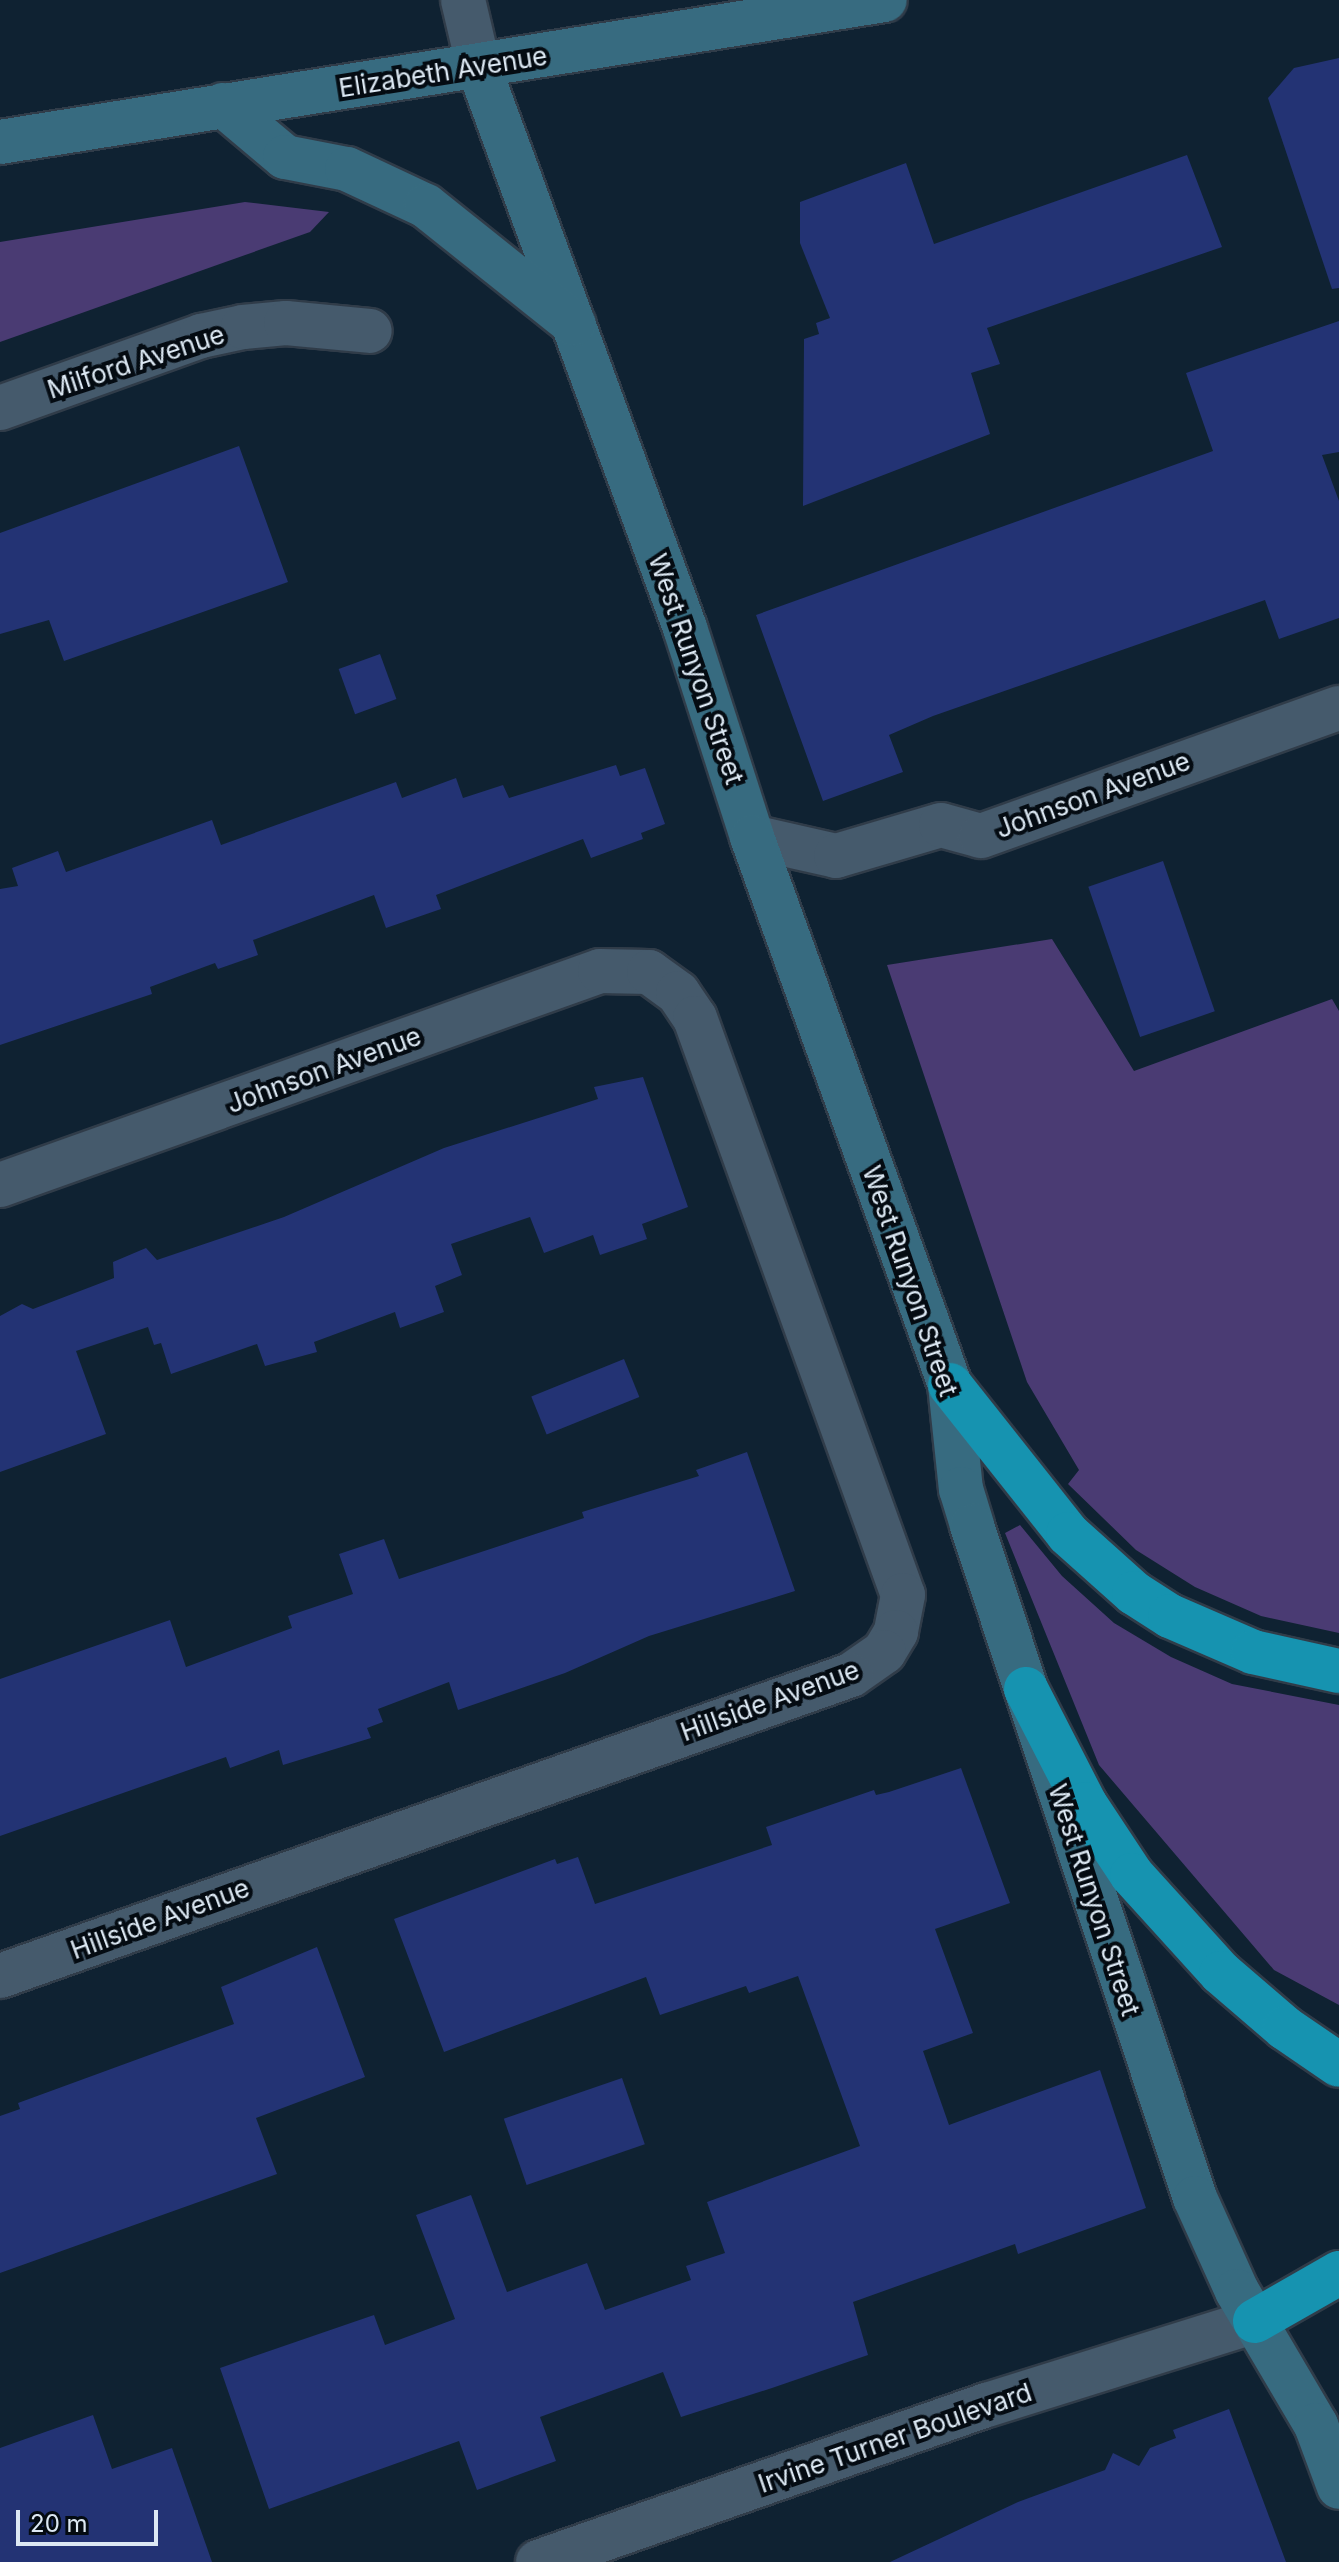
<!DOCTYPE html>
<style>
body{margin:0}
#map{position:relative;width:1339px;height:2562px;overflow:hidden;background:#0f2232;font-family:Inter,sans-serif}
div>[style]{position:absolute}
.green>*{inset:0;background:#4a3b73}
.building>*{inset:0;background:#233374;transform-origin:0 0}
.roads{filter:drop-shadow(2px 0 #303c49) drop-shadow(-2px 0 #303c49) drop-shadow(0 2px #303c49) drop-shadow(0 -2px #303c49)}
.minor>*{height:44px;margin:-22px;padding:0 22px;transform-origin:22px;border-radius:22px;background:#455a6c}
.tertiary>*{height:44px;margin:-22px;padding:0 22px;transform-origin:22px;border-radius:22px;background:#455a6c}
.secondary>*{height:44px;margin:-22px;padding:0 22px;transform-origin:22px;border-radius:22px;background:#376b80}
.motorway>*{height:44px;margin:-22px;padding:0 22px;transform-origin:22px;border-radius:22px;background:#1693b0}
span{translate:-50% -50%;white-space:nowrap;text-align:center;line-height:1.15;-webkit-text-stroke:8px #040b12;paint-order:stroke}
.street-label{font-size:26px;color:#dce8f3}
.scale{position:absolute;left:16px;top:2510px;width:142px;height:36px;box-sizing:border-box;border:4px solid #dce8f3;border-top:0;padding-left:10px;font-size:24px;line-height:28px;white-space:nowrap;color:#dce8f3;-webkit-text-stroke:6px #040b12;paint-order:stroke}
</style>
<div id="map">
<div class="green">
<i style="clip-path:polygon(245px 202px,329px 212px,310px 232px,0 342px,0 242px)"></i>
<i style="clip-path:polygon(1052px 939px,1134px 1071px,1332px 999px,1339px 1011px,1339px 1633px,1261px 1616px,1195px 1587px,1136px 1550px,1068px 1484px,1079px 1470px,1027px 1382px,887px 965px)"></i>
<i style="clip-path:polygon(1020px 1525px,1062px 1576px,1114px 1623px,1171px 1657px,1232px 1684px,1339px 1705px,1339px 2005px,1274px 1970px,1099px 1765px,1005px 1533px)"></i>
</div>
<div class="building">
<i style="clip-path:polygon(1339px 58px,1339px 288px,1332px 289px,1268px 98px,1294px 68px)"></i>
<i style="clip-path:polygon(1187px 155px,1222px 247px,987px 328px,1000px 364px,971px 373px,990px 434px,803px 506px,804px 339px,819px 334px,816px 323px,830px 318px,800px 243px,800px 202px,906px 163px,934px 244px)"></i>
<i style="clip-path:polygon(1339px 321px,1339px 452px,1322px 455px,1339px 501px,1339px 618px,1279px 639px,1265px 600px,933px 716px,889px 735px,903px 772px,823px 801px,756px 615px,1213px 451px,1186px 373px)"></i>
<i style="clip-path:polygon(239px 446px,288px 582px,64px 661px,49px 620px,0 634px,0 533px)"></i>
<i style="left:380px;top:654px;width:48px;height:44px;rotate:70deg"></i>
<i style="clip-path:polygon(616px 765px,620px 776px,645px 768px,665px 824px,641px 833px,643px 839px,591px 858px,583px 839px,436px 895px,441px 909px,386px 928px,374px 895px,253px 940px,258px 955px,218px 969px,215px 963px,150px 987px,152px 994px,0 1045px,0 889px,18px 886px,12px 868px,58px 851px,66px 872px,212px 820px,221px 845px,396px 782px,402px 798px,456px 778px,463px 798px,503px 785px,509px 798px)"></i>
<i style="left:1163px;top:861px;width:159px;height:79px;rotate:71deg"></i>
<i style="clip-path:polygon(643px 1077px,688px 1207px,642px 1224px,647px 1239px,600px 1255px,593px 1235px,544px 1253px,530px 1217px,451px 1244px,462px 1275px,435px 1286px,444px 1312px,400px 1328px,395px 1312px,314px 1342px,317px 1352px,265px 1366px,257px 1344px,171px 1374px,161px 1343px,154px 1345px,148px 1327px,76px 1351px,106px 1434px,0 1472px,0 1316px,22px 1304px,33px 1309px,114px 1278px,113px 1262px,146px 1248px,157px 1260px,284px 1217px,444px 1148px,598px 1099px,594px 1087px)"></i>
<i style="left:624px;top:1359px;width:41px;height:100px;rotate:68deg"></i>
<i style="clip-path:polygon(747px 1452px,795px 1591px,649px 1636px,565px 1673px,458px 1710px,449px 1682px,378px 1709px,383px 1722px,367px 1728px,371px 1738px,283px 1765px,279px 1750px,230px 1768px,226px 1757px,0 1836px,0 1679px,170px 1620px,186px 1667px,292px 1628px,288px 1616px,353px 1594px,339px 1554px,384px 1539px,399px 1579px,584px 1518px,582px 1512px,699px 1476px,696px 1470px)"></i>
<i style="clip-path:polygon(961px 1768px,1010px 1903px,935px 1929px,973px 2033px,923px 2051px,949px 2125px,1100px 2070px,1146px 2208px,1018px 2254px,1015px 2244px,853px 2302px,868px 2355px,772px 2388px,681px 2417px,663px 2372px,540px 2417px,556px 2461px,477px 2490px,459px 2441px,269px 2509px,220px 2368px,374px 2315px,385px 2345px,455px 2319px,416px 2215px,471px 2195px,507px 2292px,587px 2263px,605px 2310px,691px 2280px,686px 2266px,725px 2253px,707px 2202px,860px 2146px,798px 1976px,749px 1993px,746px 1986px,660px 2015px,646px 1977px,444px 2052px,394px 1919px,555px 1859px,557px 1864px,578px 1857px,595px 1904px,772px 1845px,766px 1827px,874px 1790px,876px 1795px,889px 1792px)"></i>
<i style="clip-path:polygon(317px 1947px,365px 2077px,256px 2118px,277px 2174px,0 2273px,0 2116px,20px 2109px,18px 2103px,234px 2024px,221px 1987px)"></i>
<i style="left:622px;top:2078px;width:70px;height:125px;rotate:71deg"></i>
<i style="clip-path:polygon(1229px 2409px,1286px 2562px,890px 2562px,1018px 2502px,1105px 2470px,1113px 2453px,1139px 2466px,1150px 2448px,1176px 2438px,1173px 2430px)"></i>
<i style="clip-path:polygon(93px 2415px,112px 2469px,172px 2448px,212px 2562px,0 2562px,0 2448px)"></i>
</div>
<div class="roads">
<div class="minor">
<i style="left:0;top:408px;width:214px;rotate:-19.7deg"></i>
<i style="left:201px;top:336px;width:43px;rotate:-12.1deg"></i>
<i style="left:243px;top:327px;width:43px;rotate:-5.3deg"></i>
<i style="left:286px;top:323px;width:84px;rotate:5.4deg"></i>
<i style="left:752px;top:837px;width:86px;rotate:12.7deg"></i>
<i style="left:836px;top:856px;width:109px;rotate:-16.4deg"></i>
<i style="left:941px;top:825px;width:41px;rotate:15.4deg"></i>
<i style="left:981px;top:836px;width:380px;rotate:-19.7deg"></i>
<i style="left:0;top:1185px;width:637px;rotate:-19.63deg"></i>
<i style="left:600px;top:971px;width:49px;rotate:1.2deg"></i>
<i style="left:649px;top:972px;width:36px;rotate:36deg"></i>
<i style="left:678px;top:993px;width:30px;rotate:56deg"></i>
<i style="left:695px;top:1018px;width:613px;rotate:70.18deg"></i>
<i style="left:903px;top:1595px;width:38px;rotate:101deg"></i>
<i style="left:896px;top:1632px;width:23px;rotate:121deg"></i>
<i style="left:884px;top:1652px;width:40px;rotate:145.1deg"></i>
<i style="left:851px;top:1675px;width:903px;rotate:160.52deg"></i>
</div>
<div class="tertiary">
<i style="left:463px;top:0;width:70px;rotate:76.8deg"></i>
<i style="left:538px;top:2562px;width:476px;rotate:-19.3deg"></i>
<i style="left:987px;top:2405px;width:281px;rotate:-17.4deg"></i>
</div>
<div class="secondary">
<i style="left:479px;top:68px;width:597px;rotate:69.8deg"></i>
<i style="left:685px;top:628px;width:219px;rotate:72.2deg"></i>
<i style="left:752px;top:837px;width:583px;rotate:70.13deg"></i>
<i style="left:950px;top:1385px;width:105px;rotate:84deg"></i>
<i style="left:961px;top:1489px;width:39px;rotate:73deg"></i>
<i style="left:972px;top:1526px;width:708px;rotate:71.64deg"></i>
<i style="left:1195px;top:2198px;width:102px;rotate:65.7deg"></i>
<i style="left:1237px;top:2291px;width:156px;rotate:59.5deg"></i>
<i style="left:1316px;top:2425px;width:66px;rotate:69.6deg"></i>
<i style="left:223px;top:105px;width:81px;rotate:40deg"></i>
<i style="left:285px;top:157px;width:63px;rotate:11deg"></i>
<i style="left:347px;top:169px;width:87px;rotate:25.1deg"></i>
<i style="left:426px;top:206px;width:189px;rotate:38.6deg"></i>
<i style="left:0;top:142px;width:896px;rotate:-9.12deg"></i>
</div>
<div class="motorway">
<i style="left:950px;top:1385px;width:190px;rotate:51.6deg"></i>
<i style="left:1068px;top:1534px;width:89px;rotate:41.8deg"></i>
<i style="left:1134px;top:1593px;width:43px;rotate:32.6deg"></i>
<i style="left:1170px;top:1616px;width:90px;rotate:23.4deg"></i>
<i style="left:1253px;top:1652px;width:88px;rotate:12.5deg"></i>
<i style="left:1026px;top:1689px;width:129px;rotate:62.8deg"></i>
<i style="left:1085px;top:1804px;width:85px;rotate:56.5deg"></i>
<i style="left:1132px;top:1875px;width:132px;rotate:47.8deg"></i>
<i style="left:1221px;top:1973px;width:84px;rotate:40.7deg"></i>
<i style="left:1285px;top:2028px;width:65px;rotate:34.4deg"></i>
<i style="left:1255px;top:2321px;width:97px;rotate:-29.7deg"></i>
</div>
</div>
<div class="street-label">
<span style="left:443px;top:72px;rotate:-9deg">Elizabeth Avenue</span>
<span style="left:136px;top:362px;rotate:-18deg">Milford Avenue</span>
<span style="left:696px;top:669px;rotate:71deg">West Runyon Street</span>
<span style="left:1093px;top:795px;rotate:-20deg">Johnson Avenue</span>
<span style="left:324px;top:1070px;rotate:-20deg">Johnson Avenue</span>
<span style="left:910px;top:1281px;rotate:71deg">West Runyon Street</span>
<span style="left:770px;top:1701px;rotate:-20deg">Hillside Avenue</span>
<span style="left:1094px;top:1900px;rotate:72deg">West Runyon Street</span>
<span style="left:160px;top:1919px;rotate:-20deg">Hillside Avenue</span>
<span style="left:895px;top:2438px;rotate:-19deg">Irvine Turner Boulevard</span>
</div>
<div class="scale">20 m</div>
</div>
